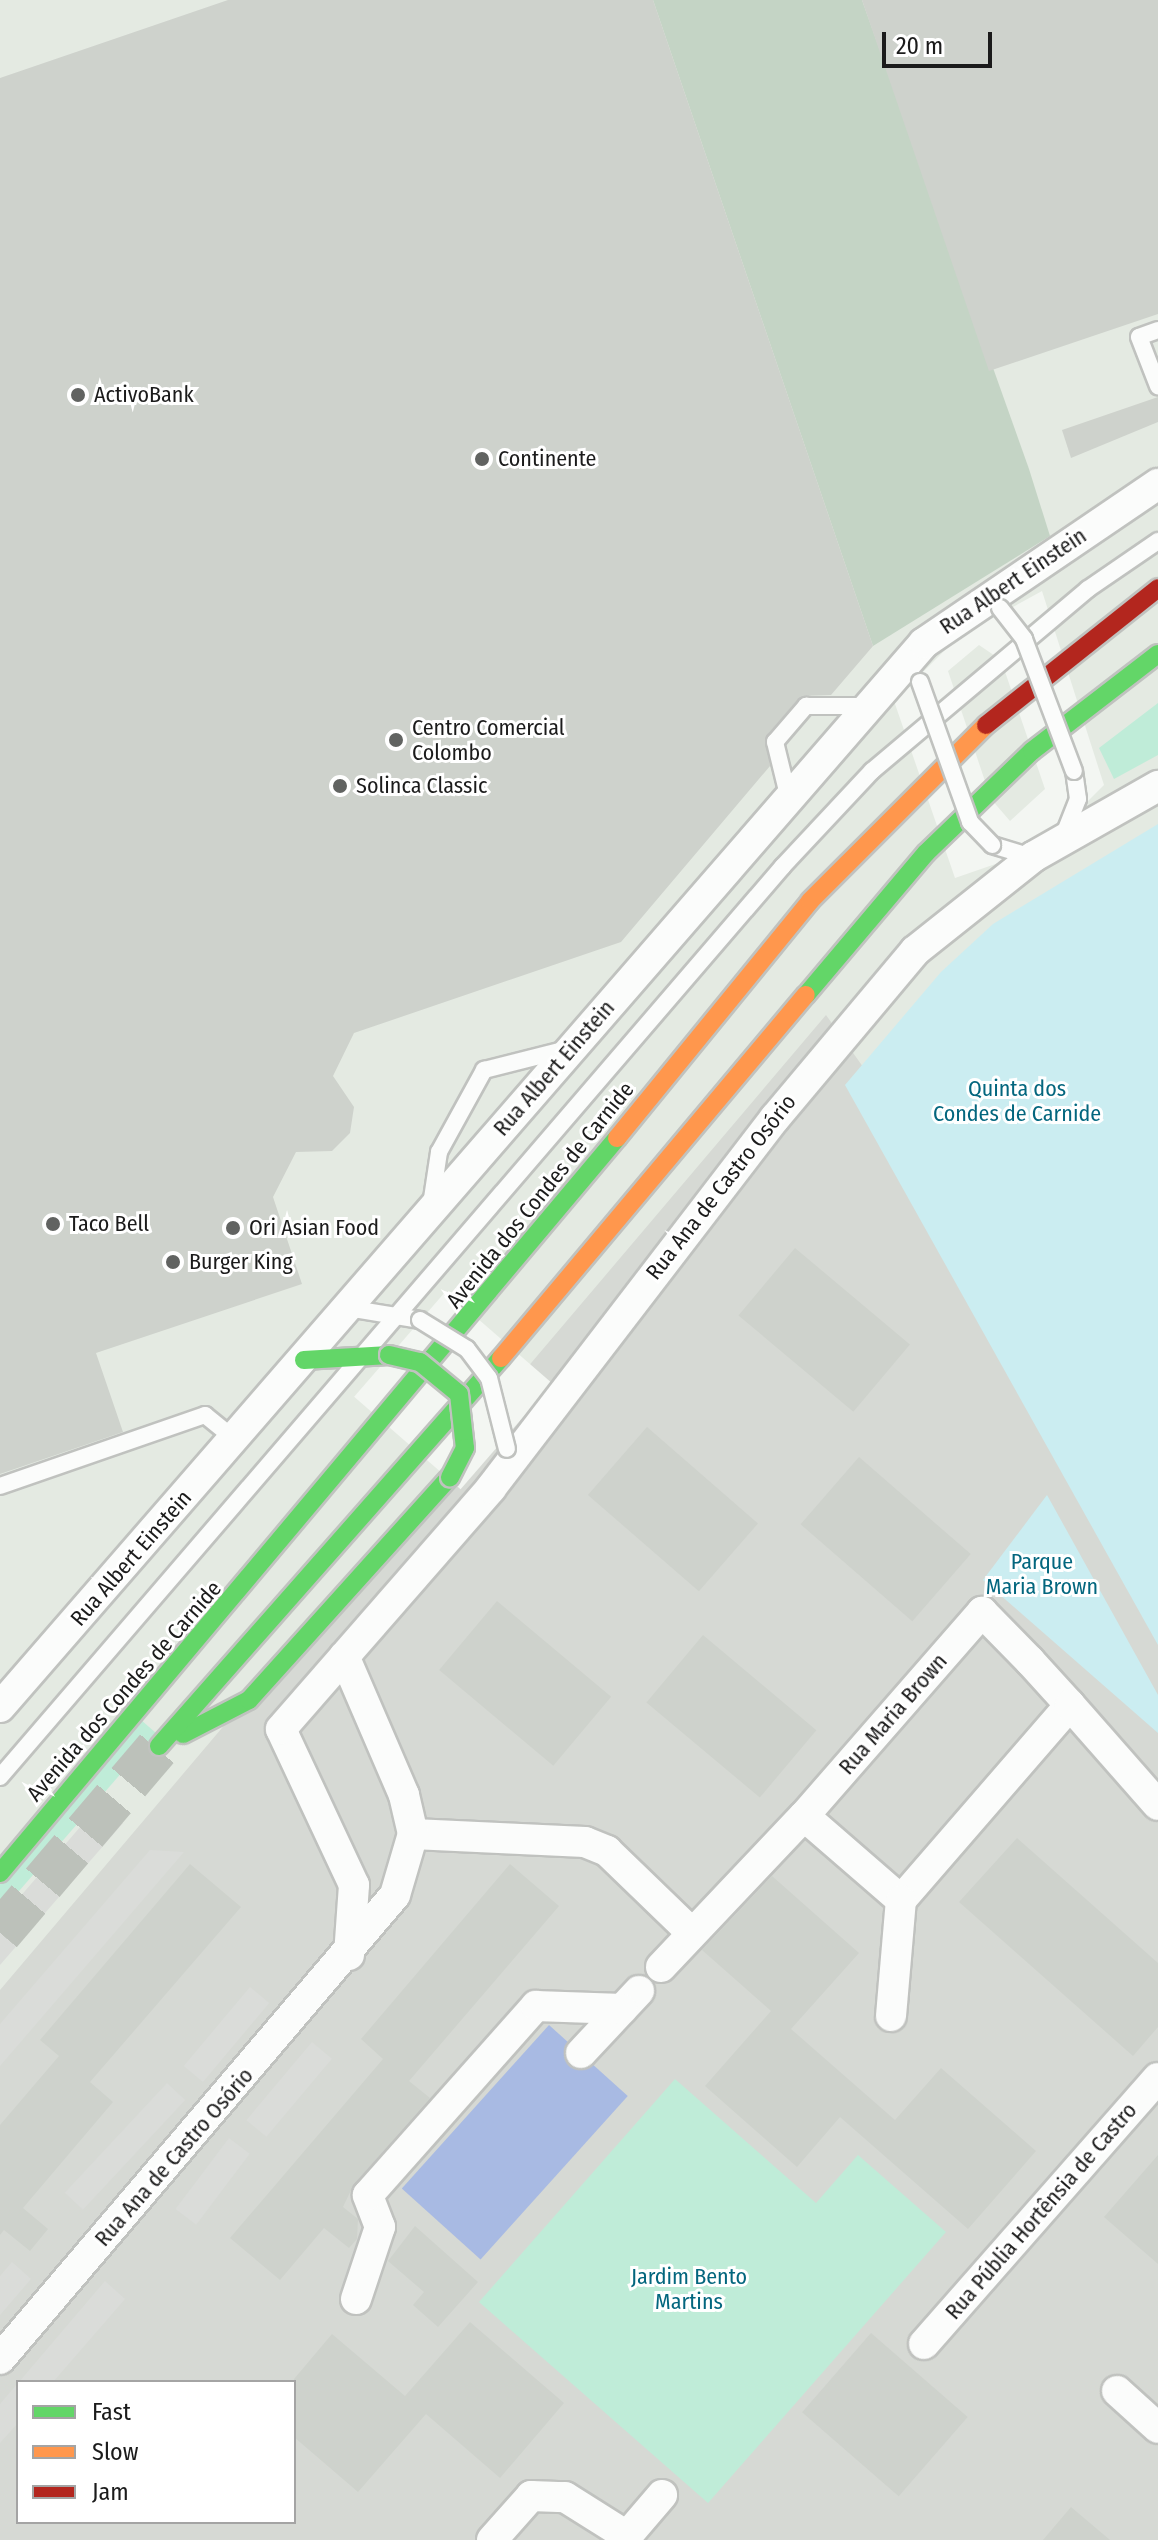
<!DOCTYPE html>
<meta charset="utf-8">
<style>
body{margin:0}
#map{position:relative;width:1158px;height:2540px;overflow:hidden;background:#e4eae2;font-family:"Fira Sans Condensed",sans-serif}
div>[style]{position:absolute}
.residential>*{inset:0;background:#d6d9d4}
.construction>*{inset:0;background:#c4d4c5}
.grass>*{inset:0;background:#bfecd8}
.park>*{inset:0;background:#cbedf1}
.pitch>*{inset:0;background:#a8bae3;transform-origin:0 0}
.parking>*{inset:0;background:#dadcd9;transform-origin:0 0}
.pier>*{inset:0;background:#f3f6f2;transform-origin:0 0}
.building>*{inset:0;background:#ced2cc;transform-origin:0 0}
.secondary-tunnel>*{height:44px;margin-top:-22px;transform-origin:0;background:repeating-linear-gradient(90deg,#bcc1ba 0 44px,transparent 0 66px)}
.roads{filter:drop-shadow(2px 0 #c0c2bf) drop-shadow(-2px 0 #c0c2bf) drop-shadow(0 2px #c0c2bf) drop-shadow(0 -2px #c0c2bf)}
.lane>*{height:16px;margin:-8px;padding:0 8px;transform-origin:8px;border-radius:8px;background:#fbfcfb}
.street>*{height:30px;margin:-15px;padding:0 15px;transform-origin:15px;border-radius:15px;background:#fbfcfb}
.fast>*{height:18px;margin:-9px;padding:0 9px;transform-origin:9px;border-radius:9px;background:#63d668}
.slow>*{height:18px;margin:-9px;padding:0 9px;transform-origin:9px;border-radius:9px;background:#ff974d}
.jam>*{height:18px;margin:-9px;padding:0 9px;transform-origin:9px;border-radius:9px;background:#b3261e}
.bridges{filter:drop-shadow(2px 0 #c0c2bf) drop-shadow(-2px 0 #c0c2bf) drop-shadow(0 2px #c0c2bf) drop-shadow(0 -2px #c0c2bf)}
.lane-bridge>*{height:16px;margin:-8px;padding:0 8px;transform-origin:8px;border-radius:8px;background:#fbfcfb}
.fast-bridge>*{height:18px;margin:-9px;padding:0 9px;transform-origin:9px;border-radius:9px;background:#63d668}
.dots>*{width:22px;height:22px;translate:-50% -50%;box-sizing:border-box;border:4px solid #fff;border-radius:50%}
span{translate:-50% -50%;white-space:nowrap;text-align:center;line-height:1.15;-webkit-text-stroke:6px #fff;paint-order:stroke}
.poi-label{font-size:22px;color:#1b1b1b}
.left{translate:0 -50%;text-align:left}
.street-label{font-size:22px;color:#1b1b1b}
.park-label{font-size:22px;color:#03667e}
.legend{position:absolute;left:16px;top:2380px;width:280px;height:144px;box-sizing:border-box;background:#fff;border:2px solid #a4a4a4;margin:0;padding:10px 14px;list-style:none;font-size:24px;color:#1b1b1b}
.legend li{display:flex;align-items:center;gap:16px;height:40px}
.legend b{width:40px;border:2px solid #a4a4a4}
.scale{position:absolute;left:882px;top:32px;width:110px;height:36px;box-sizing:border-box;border:4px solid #1b1b1b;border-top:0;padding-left:10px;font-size:24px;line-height:28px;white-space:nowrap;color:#1b1b1b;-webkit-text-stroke:6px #fff;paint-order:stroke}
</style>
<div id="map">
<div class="residential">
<i style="clip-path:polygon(evenodd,826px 1015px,1158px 1480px,1158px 2540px,0 2540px,0 1990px,826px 1015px,18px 2382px,294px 2382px,294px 2522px,18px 2522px,18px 2382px)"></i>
</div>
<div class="construction">
<i style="clip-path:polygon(653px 0,862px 0,1029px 469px,1050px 536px,873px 646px)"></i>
</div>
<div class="grass">
<i style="clip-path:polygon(1158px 703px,1158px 755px,1114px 779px,1099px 748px)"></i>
<i style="clip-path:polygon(133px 1713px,156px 1733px,0 1913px,0 1867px)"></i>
<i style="clip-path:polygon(675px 2079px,816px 2203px,858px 2155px,946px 2232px,708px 2503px,479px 2302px)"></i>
</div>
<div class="park">
<i style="clip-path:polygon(1158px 824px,1158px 1645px,845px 1085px,941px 972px,993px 924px)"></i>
<i style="clip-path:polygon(1047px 1495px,1158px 1695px,1158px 1733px,983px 1580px)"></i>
</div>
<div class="pitch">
<i style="left:549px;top:2025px;width:106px;height:220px;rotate:42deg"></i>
</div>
<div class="parking">
<i style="clip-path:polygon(87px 1819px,123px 1823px,0 1965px,0 1920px)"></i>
<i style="clip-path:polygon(150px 1850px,184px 1852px,0 2066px,0 2024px)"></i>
<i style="left:250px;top:1987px;width:25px;height:103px;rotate:40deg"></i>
<i style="left:312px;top:2042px;width:26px;height:102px;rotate:40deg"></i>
<i style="left:167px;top:2083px;width:25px;height:150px;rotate:43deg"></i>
<i style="left:229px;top:2138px;width:26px;height:89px;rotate:37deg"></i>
<i style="clip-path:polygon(12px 2262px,31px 2279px,0 2315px,0 2276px)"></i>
<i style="clip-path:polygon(105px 2281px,125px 2299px,53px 2382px,19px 2382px)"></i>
<i style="clip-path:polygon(18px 2383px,18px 2423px,0 2443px,0 2404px)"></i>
</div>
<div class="pier">
<i style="clip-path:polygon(evenodd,1042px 591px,1104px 785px,1061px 828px,1010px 859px,955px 878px,894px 701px,958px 637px,1042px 591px,979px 645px,1001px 660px,1045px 789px,1010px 821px,991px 799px,948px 671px,979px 645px)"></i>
<i style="left:446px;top:1291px;width:141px;height:140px;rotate:41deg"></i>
</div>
<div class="building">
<i style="clip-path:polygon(228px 0,653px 0,873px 646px,831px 695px,801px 696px,767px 735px,770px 766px,621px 942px,354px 1033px,333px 1076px,354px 1107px,350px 1133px,332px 1151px,296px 1152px,273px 1197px,302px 1284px,96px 1353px,123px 1432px,0 1474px,0 78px)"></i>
<i style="clip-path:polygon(862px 0,1158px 0,1158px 314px,989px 371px)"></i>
<i style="clip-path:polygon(1158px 397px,1158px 422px,1071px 458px,1062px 430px)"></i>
<i style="left:795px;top:1248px;width:150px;height:88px;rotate:40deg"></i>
<i style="left:647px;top:1427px;width:147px;height:90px;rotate:41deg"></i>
<i style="left:859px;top:1457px;width:148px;height:89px;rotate:41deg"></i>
<i style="left:497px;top:1601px;width:149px;height:90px;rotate:40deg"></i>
<i style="left:703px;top:1635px;width:148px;height:88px;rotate:40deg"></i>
<i style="clip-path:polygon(1017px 1838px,1158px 1963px,1158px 2027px,1133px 2056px,959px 1902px)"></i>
<i style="clip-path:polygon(190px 1864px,241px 1907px,90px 2082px,113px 2102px,23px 2208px,48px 2229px,30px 2251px,4px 2230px,0 2235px,0 2125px,59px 2056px,40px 2040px)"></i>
<i style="clip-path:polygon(510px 1864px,559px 1906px,409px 2081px,430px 2098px,354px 2184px,343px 2207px,358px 2219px,357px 2239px,349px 2248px,324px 2228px,280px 2280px,230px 2238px,383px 2059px,361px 2039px)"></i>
<i style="clip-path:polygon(772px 1876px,859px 1953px,791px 2029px,895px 2120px,941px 2068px,1036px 2151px,968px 2229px,840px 2117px,797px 2167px,705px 2086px,771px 2011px,702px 1950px)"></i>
<i style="clip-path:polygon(1158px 2155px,1158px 2264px,1104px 2217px)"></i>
<i style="clip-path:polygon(415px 2226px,478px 2282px,438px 2327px,413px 2305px,424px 2292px,388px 2261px)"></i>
<i style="clip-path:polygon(470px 2322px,564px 2403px,500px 2478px,426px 2414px,358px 2492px,294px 2437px,294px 2379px,332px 2334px,405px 2396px)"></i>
<i style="left:871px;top:2333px;width:128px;height:105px;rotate:41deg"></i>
<i style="clip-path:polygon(1071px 2507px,1110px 2540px,1043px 2540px)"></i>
</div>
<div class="secondary-tunnel">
<i style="left:0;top:1933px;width:245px;rotate:-49.6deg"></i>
</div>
<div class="roads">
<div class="lane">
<i style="left:1158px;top:330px;width:20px;rotate:160deg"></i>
<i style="left:1139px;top:337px;width:53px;rotate:68.8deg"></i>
<i style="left:789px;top:799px;width:59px;rotate:-103.8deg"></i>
<i style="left:775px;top:742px;width:48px;rotate:-49.3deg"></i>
<i style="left:806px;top:706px;width:63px"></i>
<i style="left:1063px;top:837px;width:41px;rotate:-68.5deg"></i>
<i style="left:1078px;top:799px;width:28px;rotate:-98deg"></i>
<i style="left:992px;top:845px;width:42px;rotate:16.7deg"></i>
<i style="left:431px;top:1205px;width:54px;rotate:-81.4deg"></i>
<i style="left:439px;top:1152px;width:94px;rotate:-61.2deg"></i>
<i style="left:484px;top:1070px;width:86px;rotate:-14.2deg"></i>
<i style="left:347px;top:1308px;width:74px;rotate:9.3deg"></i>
<i style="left:0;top:1486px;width:217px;rotate:-19.1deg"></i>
<i style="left:205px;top:1415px;width:38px;rotate:39deg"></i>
<i style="left:0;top:1777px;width:1201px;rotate:-49.32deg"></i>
<i style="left:783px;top:866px;width:130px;rotate:-46.9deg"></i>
<i style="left:872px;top:771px;width:282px;rotate:-40.1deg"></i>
<i style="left:1088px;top:589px;width:85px;rotate:-34.4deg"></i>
</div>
<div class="street">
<i style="left:1070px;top:1705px;width:258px;rotate:130.9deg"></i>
<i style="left:901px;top:1900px;width:128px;rotate:-139.1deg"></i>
<i style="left:804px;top:1816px;width:271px;rotate:-48.9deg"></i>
<i style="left:982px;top:1612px;width:69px;rotate:45.6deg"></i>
<i style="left:1030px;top:1661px;width:59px;rotate:47.7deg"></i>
<i style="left:1070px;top:1705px;width:133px;rotate:48.7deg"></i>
<i style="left:0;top:1707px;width:1409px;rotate:-49.03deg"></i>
<i style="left:924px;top:643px;width:283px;rotate:-34.2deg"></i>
<i style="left:413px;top:1834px;width:172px;rotate:2.7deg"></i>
<i style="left:585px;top:1842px;width:24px;rotate:22deg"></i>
<i style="left:607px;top:1851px;width:118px;rotate:44deg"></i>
<i style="left:349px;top:1955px;width:70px;rotate:-85.9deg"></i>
<i style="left:354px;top:1885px;width:172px;rotate:-115.1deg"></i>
<i style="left:281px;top:1729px;width:320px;rotate:-48.9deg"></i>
<i style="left:491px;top:1488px;width:466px;rotate:-52.5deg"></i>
<i style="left:775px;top:1118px;width:218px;rotate:-50deg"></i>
<i style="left:915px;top:951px;width:151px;rotate:-38.5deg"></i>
<i style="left:1033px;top:857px;width:144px;rotate:-29.6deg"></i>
<i style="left:661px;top:1967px;width:208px;rotate:-46.6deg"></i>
<i style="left:891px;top:2016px;width:116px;rotate:-85.1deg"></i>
<i style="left:581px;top:2053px;width:85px;rotate:-46.9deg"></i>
<i style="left:356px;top:2299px;width:76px;rotate:-71.6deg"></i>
<i style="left:380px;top:2227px;width:34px;rotate:-111deg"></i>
<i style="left:368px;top:2195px;width:253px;rotate:-48.4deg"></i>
<i style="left:536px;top:2006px;width:86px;rotate:2deg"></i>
<i style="left:924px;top:2344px;width:354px;rotate:-48.7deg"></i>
<i style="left:0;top:2359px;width:609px;rotate:-49.59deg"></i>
<i style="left:395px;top:1895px;width:64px;rotate:-73.6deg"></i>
<i style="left:413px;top:1834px;width:40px;rotate:-103deg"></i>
<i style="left:404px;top:1795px;width:151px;rotate:-113.3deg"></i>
<i style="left:1117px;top:2391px;width:55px;rotate:42.1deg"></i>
<i style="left:492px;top:2540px;width:59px;rotate:-48.4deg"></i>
<i style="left:531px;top:2496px;width:34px;rotate:2deg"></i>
<i style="left:565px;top:2497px;width:73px;rotate:32.2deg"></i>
<i style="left:627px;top:2536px;width:54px;rotate:-49.5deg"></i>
</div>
<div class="fast">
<i style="left:806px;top:995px;width:186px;rotate:-49.8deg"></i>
<i style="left:926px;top:853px;width:147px;rotate:-43.9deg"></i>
<i style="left:1032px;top:751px;width:159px;rotate:-37.6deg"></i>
<i style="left:304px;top:1360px;width:85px;rotate:-3.4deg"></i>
<i style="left:183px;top:1734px;width:74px;rotate:-27.3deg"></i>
<i style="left:249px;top:1700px;width:300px;rotate:-48deg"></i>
<i style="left:159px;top:1746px;width:517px;rotate:-48.61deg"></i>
<i style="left:0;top:1873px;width:960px;rotate:-49.99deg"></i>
</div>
<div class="slow">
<i style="left:617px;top:1138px;width:306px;rotate:-50.8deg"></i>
<i style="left:810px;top:901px;width:249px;rotate:-45deg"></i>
<i style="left:501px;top:1358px;width:474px;rotate:-50deg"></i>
</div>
<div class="jam">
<i style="left:986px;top:725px;width:220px;rotate:-38.5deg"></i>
</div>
</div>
<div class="bridges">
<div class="lane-bridge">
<i style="left:1000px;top:608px;width:39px;rotate:52deg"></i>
<i style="left:1024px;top:639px;width:141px;rotate:69.3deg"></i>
<i style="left:920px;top:682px;width:149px;rotate:70.3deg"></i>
<i style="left:970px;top:822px;width:32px;rotate:46deg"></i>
<i style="left:420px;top:1320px;width:55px;rotate:31.7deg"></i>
<i style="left:467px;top:1349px;width:36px;rotate:53deg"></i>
<i style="left:489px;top:1378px;width:73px;rotate:75.8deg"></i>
</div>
<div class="fast-bridge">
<i style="left:389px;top:1355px;width:32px;rotate:13deg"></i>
<i style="left:420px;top:1362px;width:50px;rotate:39.4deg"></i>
<i style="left:459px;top:1394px;width:54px;rotate:83.7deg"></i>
<i style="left:465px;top:1448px;width:33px;rotate:117deg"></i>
</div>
</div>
<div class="dots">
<i style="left:78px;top:395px;background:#616361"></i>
<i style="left:482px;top:459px;background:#616361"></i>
<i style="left:396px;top:740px;background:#616361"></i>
<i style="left:340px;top:786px;background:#616361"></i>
<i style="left:53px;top:1224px;background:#616361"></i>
<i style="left:233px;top:1228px;background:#616361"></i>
<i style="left:173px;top:1262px;background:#616361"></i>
</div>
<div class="poi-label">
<span class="left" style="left:94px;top:395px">ActivoBank</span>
<span class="left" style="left:498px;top:459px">Continente</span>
<span class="left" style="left:412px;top:740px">Centro Comercial<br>Colombo</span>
<span class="left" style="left:356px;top:786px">Solinca Classic</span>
<span class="left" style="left:69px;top:1224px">Taco Bell</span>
<span class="left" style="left:249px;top:1228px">Ori Asian Food</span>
<span class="left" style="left:189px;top:1262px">Burger King</span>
</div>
<div class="street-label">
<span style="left:1013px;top:581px;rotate:-34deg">Rua Albert Einstein</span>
<span style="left:554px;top:1068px;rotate:-49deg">Rua Albert Einstein</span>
<span style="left:721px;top:1187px;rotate:-52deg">Rua Ana de Castro Osório</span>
<span style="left:540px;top:1195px;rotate:-51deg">Avenida dos Condes de Carnide</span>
<span style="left:131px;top:1558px;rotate:-49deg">Rua Albert Einstein</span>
<span style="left:124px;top:1691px;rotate:-49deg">Avenida dos Condes de Carnide</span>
<span style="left:893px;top:1714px;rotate:-49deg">Rua Maria Brown</span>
<span style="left:174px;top:2157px;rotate:-49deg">Rua Ana de Castro Osório</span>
<span style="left:1041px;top:2211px;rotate:-49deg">Rua Públia Hortênsia de Castro</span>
</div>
<div class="park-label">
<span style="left:1017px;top:1101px">Quinta dos<br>Condes de Carnide</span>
<span style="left:1042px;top:1574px">Parque<br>Maria Brown</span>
<span style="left:689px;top:2289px">Jardim Bento<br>Martins</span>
</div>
<ul class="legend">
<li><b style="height:10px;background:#63d668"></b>Fast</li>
<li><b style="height:10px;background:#ff974d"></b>Slow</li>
<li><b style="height:10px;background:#b3261e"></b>Jam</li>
</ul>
<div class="scale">20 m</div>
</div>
